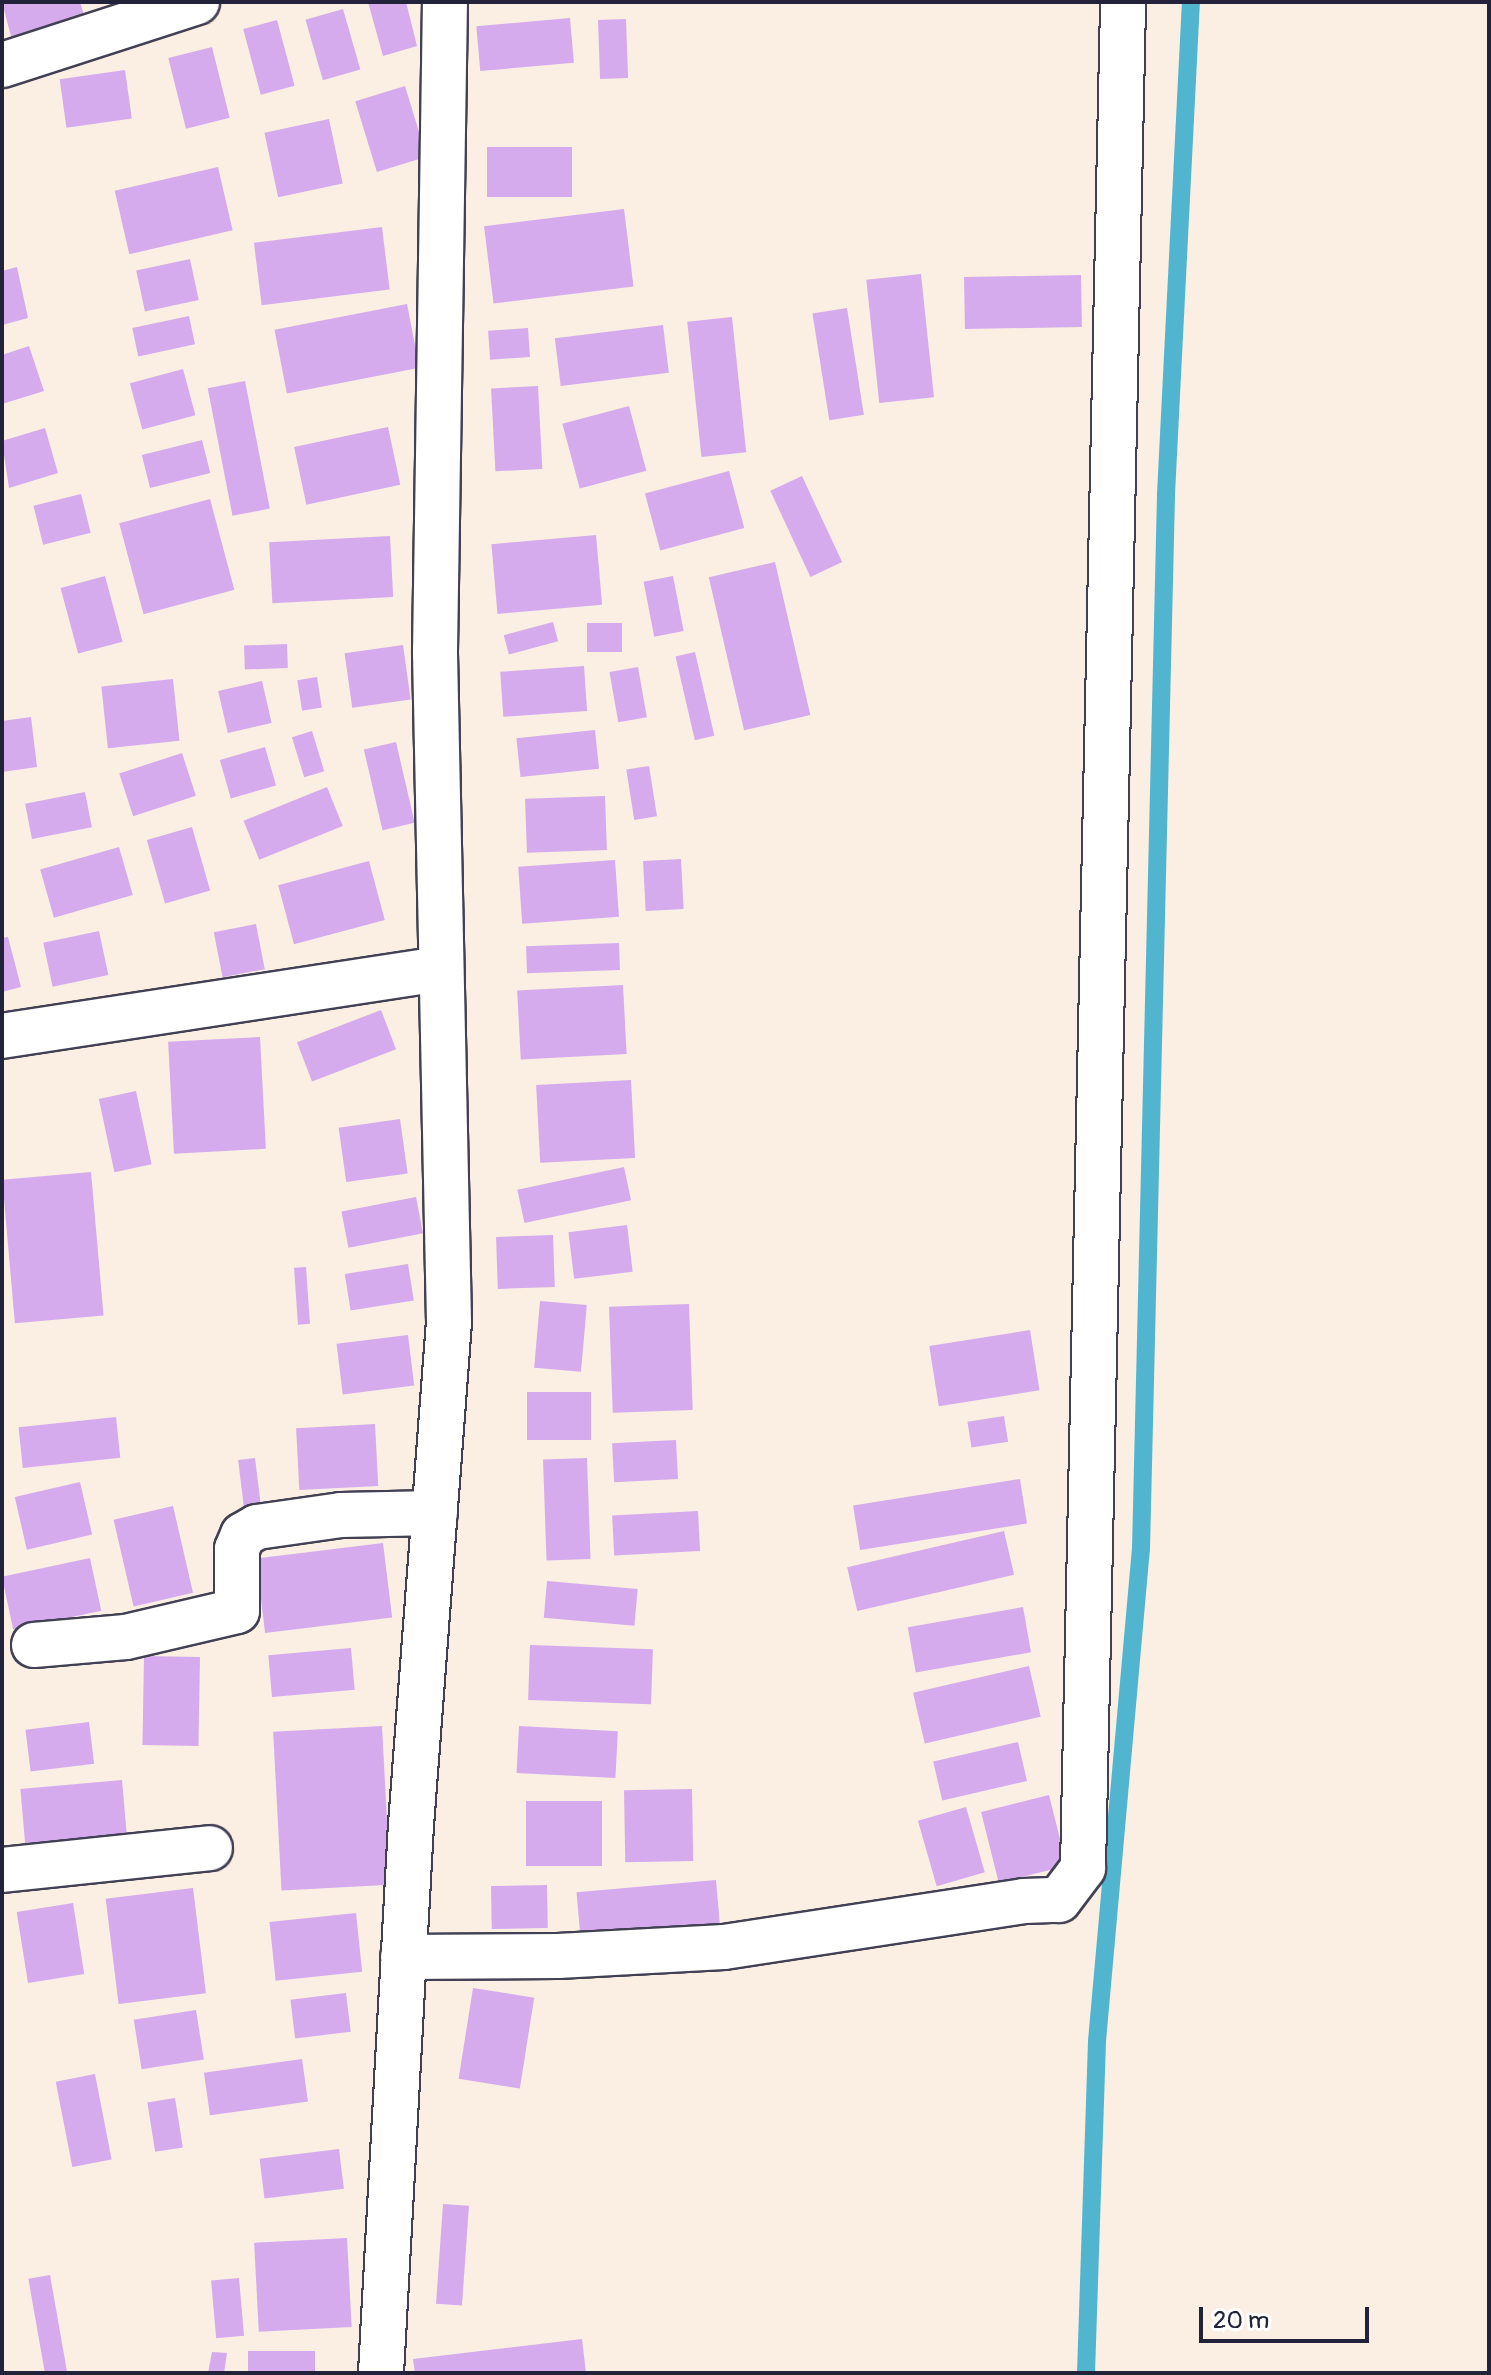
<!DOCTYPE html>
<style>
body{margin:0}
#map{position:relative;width:1491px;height:2375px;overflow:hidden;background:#faefe2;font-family:Pangolin,sans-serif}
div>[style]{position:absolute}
.stream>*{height:18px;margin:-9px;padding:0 9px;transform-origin:9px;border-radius:9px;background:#51b5d0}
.building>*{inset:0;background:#d5abee;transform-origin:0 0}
.roads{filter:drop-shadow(2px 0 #424154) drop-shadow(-2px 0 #424154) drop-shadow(0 2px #424154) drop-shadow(0 -2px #424154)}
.minor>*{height:44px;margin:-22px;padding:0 22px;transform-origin:22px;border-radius:22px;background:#fff}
span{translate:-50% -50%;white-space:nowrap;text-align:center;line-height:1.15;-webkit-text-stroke:8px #fff;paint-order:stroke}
.frame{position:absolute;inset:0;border:4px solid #22223b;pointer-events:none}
.scale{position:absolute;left:1199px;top:2307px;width:170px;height:36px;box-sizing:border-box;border:4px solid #22223b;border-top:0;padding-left:10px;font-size:24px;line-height:28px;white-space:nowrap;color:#22223b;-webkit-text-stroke:6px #fff;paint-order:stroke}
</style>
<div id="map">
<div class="stream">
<i style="left:1086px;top:2373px;width:332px;rotate:-88.1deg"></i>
<i style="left:1097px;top:2041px;width:494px;rotate:-84.9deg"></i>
<i style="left:1141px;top:1549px;width:1055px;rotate:-88.64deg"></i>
<i style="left:1166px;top:494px;width:493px;rotate:-87.1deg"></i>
</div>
<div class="building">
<i style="clip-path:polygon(2px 2px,80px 2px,84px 15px,12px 40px)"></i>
<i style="clip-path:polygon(368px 2px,406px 2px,417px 46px,383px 56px)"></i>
<i style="left:343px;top:9px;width:63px;height:39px;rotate:74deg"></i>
<i style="left:570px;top:18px;width:45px;height:94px;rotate:85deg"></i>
<i style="left:626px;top:19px;width:59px;height:28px;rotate:88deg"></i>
<i style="left:277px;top:20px;width:68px;height:35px;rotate:75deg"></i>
<i style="left:212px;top:47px;width:73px;height:45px;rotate:76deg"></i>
<i style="left:125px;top:70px;width:49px;height:66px;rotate:82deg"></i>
<i style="left:405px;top:86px;width:74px;height:52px;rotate:73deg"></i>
<i style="left:329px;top:119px;width:66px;height:66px;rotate:78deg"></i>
<i style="left:487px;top:147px;width:85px;height:50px"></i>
<i style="left:218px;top:167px;width:65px;height:106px;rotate:77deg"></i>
<i style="left:624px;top:209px;width:78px;height:141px;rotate:83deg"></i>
<i style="left:382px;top:227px;width:63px;height:129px;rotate:83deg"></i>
<i style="left:190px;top:259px;width:42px;height:55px;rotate:78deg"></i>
<i style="clip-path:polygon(17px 267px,28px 318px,2px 325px,2px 271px)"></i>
<i style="left:921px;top:274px;width:124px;height:55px;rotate:84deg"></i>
<i style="left:1081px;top:275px;width:52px;height:117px;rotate:89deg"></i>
<i style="left:407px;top:304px;width:65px;height:135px;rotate:79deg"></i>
<i style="left:847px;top:308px;width:108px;height:35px;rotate:81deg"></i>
<i style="left:189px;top:316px;width:29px;height:58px;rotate:78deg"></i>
<i style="left:732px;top:317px;width:136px;height:45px;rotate:84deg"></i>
<i style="left:663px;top:325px;width:48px;height:109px;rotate:83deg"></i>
<i style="left:528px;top:328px;width:29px;height:40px;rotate:86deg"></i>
<i style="clip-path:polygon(29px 346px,44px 391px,2px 404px,2px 355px)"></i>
<i style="left:183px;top:369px;width:48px;height:55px;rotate:75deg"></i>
<i style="left:245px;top:381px;width:130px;height:38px;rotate:79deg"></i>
<i style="left:538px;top:386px;width:83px;height:47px;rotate:87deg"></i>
<i style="left:629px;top:406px;width:67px;height:69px;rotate:75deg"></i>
<i style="left:388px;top:427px;width:59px;height:96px;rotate:78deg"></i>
<i style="clip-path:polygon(45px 428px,58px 473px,9px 488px,2px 441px)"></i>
<i style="left:202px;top:440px;width:34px;height:62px;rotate:76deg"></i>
<i style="left:729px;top:471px;width:59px;height:87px;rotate:75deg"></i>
<i style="left:802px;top:476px;width:95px;height:35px;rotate:65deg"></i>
<i style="left:81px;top:494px;width:40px;height:49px;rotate:76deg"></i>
<i style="left:210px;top:499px;width:94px;height:94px;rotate:75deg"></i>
<i style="left:596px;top:535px;width:70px;height:105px;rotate:85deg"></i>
<i style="left:390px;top:536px;width:61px;height:121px;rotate:87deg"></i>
<i style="left:775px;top:562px;width:157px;height:68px;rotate:77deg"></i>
<i style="left:105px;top:576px;width:68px;height:46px;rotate:75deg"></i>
<i style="left:673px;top:576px;width:56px;height:30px;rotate:79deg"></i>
<i style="left:553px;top:622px;width:20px;height:51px;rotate:75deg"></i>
<i style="left:587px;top:623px;width:35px;height:29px"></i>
<i style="left:287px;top:644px;width:24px;height:43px;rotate:88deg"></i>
<i style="left:403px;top:645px;width:55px;height:59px;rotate:82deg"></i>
<i style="left:695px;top:652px;width:86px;height:20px;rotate:77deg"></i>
<i style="left:584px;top:666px;width:45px;height:84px;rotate:86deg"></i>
<i style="left:638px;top:667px;width:51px;height:29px;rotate:80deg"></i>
<i style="left:317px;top:677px;width:31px;height:20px;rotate:81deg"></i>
<i style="left:173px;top:679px;width:62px;height:72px;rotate:84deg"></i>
<i style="left:262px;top:681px;width:43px;height:45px;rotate:77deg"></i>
<i style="clip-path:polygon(31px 717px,37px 767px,2px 772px,2px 721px)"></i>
<i style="left:595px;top:730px;width:39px;height:79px;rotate:84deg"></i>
<i style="left:312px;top:731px;width:42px;height:21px;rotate:73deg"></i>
<i style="left:396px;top:742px;width:83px;height:33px;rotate:77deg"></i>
<i style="left:265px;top:747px;width:40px;height:47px;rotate:74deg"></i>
<i style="left:182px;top:753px;width:45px;height:66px;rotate:72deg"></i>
<i style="left:649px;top:766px;width:51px;height:23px;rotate:81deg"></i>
<i style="left:327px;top:787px;width:42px;height:90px;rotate:68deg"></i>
<i style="left:85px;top:792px;width:36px;height:61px;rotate:79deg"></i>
<i style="left:605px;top:796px;width:54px;height:80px;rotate:88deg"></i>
<i style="left:192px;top:827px;width:66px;height:47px;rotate:74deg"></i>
<i style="left:119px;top:847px;width:50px;height:82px;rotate:74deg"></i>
<i style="left:681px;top:859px;width:50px;height:38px;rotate:87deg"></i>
<i style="left:615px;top:860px;width:57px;height:97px;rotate:86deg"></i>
<i style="left:369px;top:861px;width:61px;height:94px;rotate:75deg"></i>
<i style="left:256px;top:924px;width:46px;height:43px;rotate:79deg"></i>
<i style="left:99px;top:931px;width:45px;height:57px;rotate:78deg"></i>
<i style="clip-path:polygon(8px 937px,21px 987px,2px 992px,2px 938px)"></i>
<i style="left:619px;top:943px;width:27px;height:93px;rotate:88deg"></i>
<i style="left:623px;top:985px;width:69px;height:106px;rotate:87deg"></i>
<i style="left:381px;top:1010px;width:42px;height:90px;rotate:69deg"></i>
<i style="left:260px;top:1037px;width:112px;height:92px;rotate:87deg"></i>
<i style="left:631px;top:1080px;width:78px;height:95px;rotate:87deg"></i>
<i style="left:136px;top:1091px;width:75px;height:38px;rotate:78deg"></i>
<i style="left:400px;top:1119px;width:55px;height:62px;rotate:82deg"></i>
<i style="left:624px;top:1167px;width:34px;height:109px;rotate:78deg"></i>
<i style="left:91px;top:1172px;width:144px;height:89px;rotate:85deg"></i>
<i style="left:416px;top:1197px;width:37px;height:76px;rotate:79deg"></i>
<i style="left:627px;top:1225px;width:47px;height:59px;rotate:83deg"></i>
<i style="left:553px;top:1235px;width:52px;height:57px;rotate:88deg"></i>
<i style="left:408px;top:1264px;width:37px;height:64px;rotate:81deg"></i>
<i style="left:306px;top:1267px;width:57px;height:12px;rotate:86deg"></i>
<i style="left:540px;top:1301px;width:47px;height:67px;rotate:5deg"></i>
<i style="left:689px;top:1304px;width:106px;height:80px;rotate:88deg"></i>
<i style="left:1030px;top:1330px;width:61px;height:102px;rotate:81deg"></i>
<i style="left:408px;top:1335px;width:51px;height:72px;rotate:83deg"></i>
<i style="left:527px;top:1392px;width:64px;height:48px"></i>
<i style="left:1004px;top:1416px;width:26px;height:37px;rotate:81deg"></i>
<i style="left:116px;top:1417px;width:41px;height:98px;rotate:84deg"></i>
<i style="left:375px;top:1424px;width:62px;height:79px;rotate:87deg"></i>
<i style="left:676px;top:1440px;width:39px;height:64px;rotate:87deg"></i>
<i style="left:255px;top:1458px;width:50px;height:17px;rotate:83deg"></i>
<i style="left:587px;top:1458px;width:101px;height:44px;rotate:88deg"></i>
<i style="left:1020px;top:1479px;width:45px;height:169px;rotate:81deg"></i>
<i style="left:80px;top:1482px;width:54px;height:67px;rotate:77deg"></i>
<i style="left:173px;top:1506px;width:89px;height:61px;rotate:77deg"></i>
<i style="left:698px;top:1511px;width:40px;height:86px;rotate:87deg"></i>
<i style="left:1004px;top:1531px;width:45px;height:161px;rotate:77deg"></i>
<i style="left:383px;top:1543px;width:75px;height:128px;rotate:83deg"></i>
<i style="left:90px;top:1558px;width:54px;height:90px;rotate:78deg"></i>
<i style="left:547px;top:1581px;width:91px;height:37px;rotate:5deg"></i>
<i style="left:1023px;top:1607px;width:46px;height:117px;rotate:80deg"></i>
<i style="left:530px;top:1645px;width:123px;height:55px;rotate:2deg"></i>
<i style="left:351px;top:1648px;width:42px;height:83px;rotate:85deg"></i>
<i style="left:144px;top:1656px;width:56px;height:89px;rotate:1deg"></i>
<i style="left:1029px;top:1666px;width:52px;height:119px;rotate:77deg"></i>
<i style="left:89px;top:1722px;width:42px;height:64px;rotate:83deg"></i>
<i style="left:382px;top:1726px;width:159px;height:109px;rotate:87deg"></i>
<i style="left:519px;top:1726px;width:99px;height:47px;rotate:3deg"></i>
<i style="left:1018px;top:1742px;width:40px;height:87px;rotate:77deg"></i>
<i style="left:122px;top:1780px;width:66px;height:102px;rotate:85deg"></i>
<i style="left:692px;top:1789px;width:72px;height:68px;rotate:89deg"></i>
<i style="left:1049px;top:1795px;width:73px;height:70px;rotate:76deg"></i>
<i style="left:526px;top:1801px;width:76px;height:65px"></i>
<i style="left:966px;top:1807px;width:68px;height:50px;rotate:74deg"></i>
<i style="left:716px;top:1880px;width:48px;height:140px;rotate:85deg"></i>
<i style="left:547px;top:1885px;width:43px;height:56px;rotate:89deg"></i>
<i style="left:193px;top:1888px;width:106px;height:88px;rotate:83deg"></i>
<i style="left:73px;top:1903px;width:72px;height:57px;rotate:81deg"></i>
<i style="left:356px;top:1913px;width:59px;height:87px;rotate:84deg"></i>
<i style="left:473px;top:1988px;width:62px;height:92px;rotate:9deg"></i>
<i style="left:346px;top:1993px;width:39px;height:56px;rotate:83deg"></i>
<i style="left:196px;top:2010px;width:50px;height:63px;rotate:81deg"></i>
<i style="left:302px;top:2059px;width:43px;height:99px;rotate:82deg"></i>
<i style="left:95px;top:2074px;width:87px;height:40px;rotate:79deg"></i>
<i style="left:175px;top:2098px;width:50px;height:28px;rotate:81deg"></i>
<i style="left:339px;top:2149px;width:40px;height:80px;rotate:83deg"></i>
<i style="left:443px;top:2204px;width:26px;height:100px;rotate:4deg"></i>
<i style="left:347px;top:2238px;width:89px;height:93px;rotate:87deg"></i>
<i style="left:50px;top:2275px;width:99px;height:22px;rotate:80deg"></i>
<i style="left:239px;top:2278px;width:58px;height:28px;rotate:85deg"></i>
<i style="clip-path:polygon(582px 2339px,586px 2373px,415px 2373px,413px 2359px)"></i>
<i style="left:248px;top:2351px;width:67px;height:22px"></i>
<i style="clip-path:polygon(212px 2352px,227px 2353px,224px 2373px,208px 2373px)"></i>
</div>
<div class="roads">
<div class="minor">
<i style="left:2px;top:65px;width:205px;rotate:-17.9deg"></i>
<i style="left:2px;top:1036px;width:444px;rotate:-8.7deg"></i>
<i style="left:34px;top:1645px;width:92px;rotate:-5deg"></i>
<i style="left:126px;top:1637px;width:114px;rotate:-13.2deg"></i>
<i style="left:237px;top:1611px;width:62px;rotate:-90deg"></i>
<i style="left:237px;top:1549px;width:15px;rotate:-67deg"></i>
<i style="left:243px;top:1535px;width:16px;rotate:-30deg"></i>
<i style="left:257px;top:1527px;width:85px;rotate:-8.1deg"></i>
<i style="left:341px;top:1515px;width:94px;rotate:-1.2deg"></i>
<i style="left:2px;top:1870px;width:209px;rotate:-6deg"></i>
<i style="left:403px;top:1957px;width:155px;rotate:-0.4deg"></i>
<i style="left:558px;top:1956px;width:166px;rotate:-3.1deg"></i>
<i style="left:724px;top:1947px;width:304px;rotate:-8.7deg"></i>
<i style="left:1024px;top:1901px;width:35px;rotate:-2deg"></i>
<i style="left:1059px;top:1900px;width:40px;rotate:-53deg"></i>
<i style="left:1083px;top:1868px;width:1866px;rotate:-88.77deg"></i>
<i style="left:381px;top:2373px;width:549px;rotate:-86.87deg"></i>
<i style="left:411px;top:1825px;width:504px;rotate:-85.68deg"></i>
<i style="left:449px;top:1322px;width:671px;rotate:-91.2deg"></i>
<i style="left:435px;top:651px;width:649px;rotate:-89.12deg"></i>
</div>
</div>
<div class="frame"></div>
<div class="scale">20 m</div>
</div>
